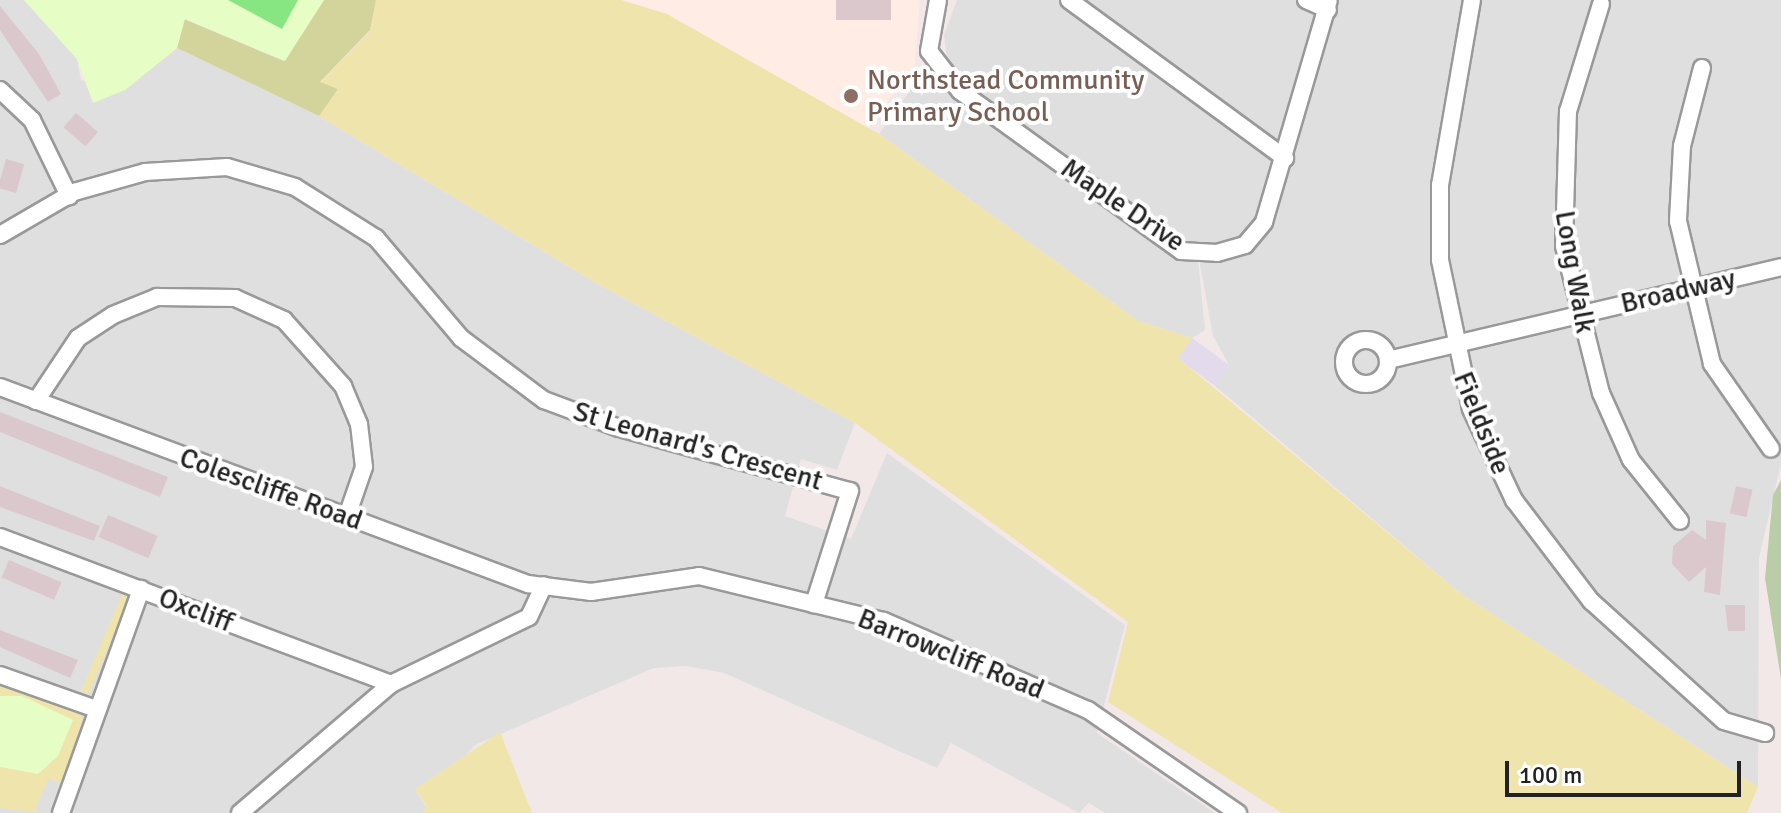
<!DOCTYPE html>
<style>
body{margin:0}
#map{position:relative;width:1781px;height:813px;overflow:hidden;background:#f3e8e8;font-family:Signika,sans-serif}
div>[style]{position:absolute}
.residential>*{inset:0;background:#e0dfe0}
.industrial>*{inset:0;background:#e3daec;transform-origin:0 0}
.education>*{inset:0;background:#ffede5}
.grass>*{inset:0;background:#efe4ac;transform-origin:0 0}
.forest>*{inset:0;background:#d3d49b}
.cemetery>*{inset:0;background:#bbcda8}
.park>*{inset:0;background:#e6fdc5}
.pitch>*{inset:0;background:#88e682}
.building>*{inset:0;background:#dac8cc;transform-origin:0 0}
.roads{filter:drop-shadow(2px 0 #999) drop-shadow(-2px 0 #999) drop-shadow(0 2px #999) drop-shadow(0 -2px #999)}
.street>*{height:16px;margin:-8px;padding:0 8px;transform-origin:8px;border-radius:8px;background:#fff}
.street>.ring{margin:-8px;padding:0;box-sizing:content-box;background:none;border:16px solid #fff;border-radius:50%}
.dots>*{width:22px;height:22px;translate:-50% -50%;box-sizing:border-box;border:4px solid #fff;border-radius:50%}
span{translate:-50% -50%;white-space:nowrap;text-align:center;line-height:1.15;-webkit-text-stroke:8px #fff;paint-order:stroke}
.education-label{font-size:28px;color:#785e54}
.left{translate:0 -50%;text-align:left}
.street-label{font-size:28px;color:#222}
.scale{position:absolute;left:1505px;top:761px;width:236px;height:36px;box-sizing:border-box;border:4px solid #222;border-top:0;padding-left:10px;font-size:24px;line-height:28px;white-space:nowrap;color:#222;-webkit-text-stroke:6px #fff;paint-order:stroke}
</style>
<div id="map">
<div class="residential">
<i style="clip-path:polygon(0 0,24px 0,77px 59px,81px 80px,125px 90px,177px 48px,319px 116px,598px 284px,855px 423px,837px 470px,801px 459px,785px 516px,851px 539px,887px 453px,1125px 625px,1097px 733px,1215px 813px,1105px 813px,1089px 803px,1079px 813px,951px 743px,937px 768px,724px 673px,686px 666px,654px 668px,475px 745px,458px 765px,415px 789px,427px 808px,421px 813px,0 813px)"></i>
<i style="clip-path:polygon(957px 0,1781px 0,1781px 464px,1759px 558px,1758px 787px,1460px 593px,1214px 385px,1229px 365px,1213px 336px,1197px 248px,1205px 330px,1192px 338px,1138px 321px,879px 134px,920px 76px,948px 69px,944px 35px)"></i>
</div>
<div class="industrial">
<i style="left:1192px;top:338px;width:46px;height:25px;rotate:36deg"></i>
</div>
<div class="education">
<i style="clip-path:polygon(621px 0,920px 0,915px 64px,868px 129px,667px 14px)"></i>
</div>
<div class="grass">
<i style="clip-path:polygon(376px 0,621px 0,667px 14px,879px 134px,1138px 321px,1192px 338px,1178px 358px,1460px 593px,1758px 787px,1747px 813px,1282px 813px,1108px 702px,1128px 622px,855px 423px,598px 284px,319px 116px,338px 89px,320px 83px,370px 31px)"></i>
<i style="left:122px;top:594px;width:8px;height:105px;rotate:23deg"></i>
<i style="clip-path:polygon(0 683px,72px 707px,83px 718px,62px 783px,48px 779px,35px 809px,42px 813px,0 808px)"></i>
<i style="clip-path:polygon(500px 732px,532px 813px,421px 813px,427px 807px,415px 789px)"></i>
</div>
<div class="forest">
<i style="clip-path:polygon(324px 0,376px 0,370px 30px,320px 82px,338px 89px,319px 116px,177px 48px,184px 19px,284px 61px)"></i>
</div>
<div class="cemetery">
<i style="clip-path:polygon(1781px 480px,1781px 679px,1765px 578px,1773px 495px)"></i>
</div>
<div class="park">
<i style="clip-path:polygon(24px 0,324px 0,285px 61px,185px 19px,177px 48px,125px 90px,93px 103px,77px 59px)"></i>
<i style="clip-path:polygon(0 696px,22px 696px,73px 720px,58px 756px,38px 774px,0 767px)"></i>
</div>
<div class="pitch">
<i style="clip-path:polygon(228px 0,298px 0,282px 29px)"></i>
</div>
<div class="building">
<i style="left:836px;top:0;width:55px;height:20px"></i>
<i style="clip-path:polygon(0 6px,39px 54px,61px 94px,48px 102px,0 30px)"></i>
<i style="left:76px;top:113px;width:29px;height:19px;rotate:41deg"></i>
<i style="left:6px;top:159px;width:19px;height:30px;rotate:16deg"></i>
<i style="clip-path:polygon(0 412px,168px 477px,160px 497px,0 432px)"></i>
<i style="clip-path:polygon(0 486px,100px 526px,94px 541px,0 507px)"></i>
<i style="left:1736px;top:486px;width:17px;height:28px;rotate:13deg"></i>
<i style="left:108px;top:515px;width:54px;height:24px;rotate:23deg"></i>
<i style="clip-path:polygon(1706px 520px,1726px 523px,1720px 595px,1704px 592px,1706px 567px,1689px 582px,1672px 564px,1673px 546px,1692px 530px,1706px 540px)"></i>
<i style="left:9px;top:560px;width:57px;height:19px;rotate:23deg"></i>
<i style="clip-path:polygon(1725px 605px,1745px 605px,1745px 631px,1728px 631px)"></i>
<i style="clip-path:polygon(0 630px,78px 660px,70px 678px,0 647px)"></i>
</div>
<div class="roads">
<div class="street">
<i style="left:938px;top:0;width:52px;rotate:100deg"></i>
<i style="left:929px;top:51px;width:51px;rotate:52.2deg"></i>
<i style="left:960px;top:91px;width:273px;rotate:35.9deg"></i>
<i style="left:1181px;top:251px;width:36px;rotate:3deg"></i>
<i style="left:1217px;top:253px;width:29px;rotate:-16deg"></i>
<i style="left:1245px;top:245px;width:30px;rotate:-50deg"></i>
<i style="left:1264px;top:222px;width:231px;rotate:-73.7deg"></i>
<i style="left:1069px;top:0;width:268px;rotate:36.2deg"></i>
<i style="left:1306px;top:0;width:24px;rotate:24deg"></i>
<i style="left:1472px;top:0;width:188px;rotate:99.8deg"></i>
<i style="left:1440px;top:185px;width:75px;rotate:90deg"></i>
<i style="left:1440px;top:260px;width:152px;rotate:78.2deg"></i>
<i style="left:1471px;top:409px;width:101px;rotate:64.7deg"></i>
<i style="left:1514px;top:500px;width:127px;rotate:52.7deg"></i>
<i style="left:1591px;top:601px;width:179px;rotate:42.1deg"></i>
<i style="left:1724px;top:721px;width:43px;rotate:16.3deg"></i>
<i style="left:1601px;top:4px;width:112px;rotate:107.1deg"></i>
<i style="left:1568px;top:111px;width:135px;rotate:91.7deg"></i>
<i style="left:1564px;top:246px;width:152px;rotate:75.9deg"></i>
<i style="left:1601px;top:393px;width:73px;rotate:65.9deg"></i>
<i style="left:1631px;top:460px;width:78px;rotate:51.2deg"></i>
<i style="left:1702px;top:68px;width:81px;rotate:104.4deg"></i>
<i style="left:1682px;top:146px;width:75px;rotate:93.1deg"></i>
<i style="left:1678px;top:221px;width:147px;rotate:76.6deg"></i>
<i style="left:1712px;top:364px;width:103px;rotate:55.2deg"></i>
<i style="left:0;top:90px;width:44px;rotate:43.2deg"></i>
<i style="left:32px;top:120px;width:85px;rotate:64deg"></i>
<i style="left:0;top:235px;width:86px;rotate:-30.2deg"></i>
<i style="left:74px;top:192px;width:74px;rotate:-15.7deg"></i>
<i style="left:145px;top:172px;width:82px;rotate:-3.5deg"></i>
<i style="left:227px;top:167px;width:71px;rotate:16.4deg"></i>
<i style="left:295px;top:187px;width:96px;rotate:32.2deg"></i>
<i style="left:376px;top:238px;width:131px;rotate:49.6deg"></i>
<i style="left:461px;top:338px;width:104px;rotate:36.8deg"></i>
<i style="left:544px;top:400px;width:80px;rotate:20.5deg"></i>
<i style="left:619px;top:428px;width:239px;rotate:15.3deg"></i>
<i style="left:850px;top:491px;width:119px;rotate:107.7deg"></i>
<i class="ring" style="left:1344px;top:340px;width:28px;height:28px"></i>
<i style="left:1388px;top:360px;width:404px;rotate:-13.3deg"></i>
<i style="left:0;top:387px;width:564px;rotate:20.46deg"></i>
<i style="left:528px;top:584px;width:64px;rotate:7.2deg"></i>
<i style="left:591px;top:592px;width:109px;rotate:-8.4deg"></i>
<i style="left:699px;top:576px;width:190px;rotate:13.7deg"></i>
<i style="left:884px;top:621px;width:223px;rotate:23.6deg"></i>
<i style="left:1088px;top:710px;width:182px;rotate:34.5deg"></i>
<i style="left:36px;top:401px;width:76px;rotate:-56.3deg"></i>
<i style="left:78px;top:338px;width:42px;rotate:-33.3deg"></i>
<i style="left:113px;top:315px;width:48px;rotate:-22.2deg"></i>
<i style="left:157px;top:297px;width:78px;rotate:0.7deg"></i>
<i style="left:235px;top:298px;width:54px;rotate:24.2deg"></i>
<i style="left:284px;top:320px;width:89px;rotate:48.2deg"></i>
<i style="left:343px;top:386px;width:41px;rotate:67.2deg"></i>
<i style="left:359px;top:424px;width:43px;rotate:83.4deg"></i>
<i style="left:364px;top:467px;width:52px;rotate:109.1deg"></i>
<i style="left:0;top:537px;width:418px;rotate:20.6deg"></i>
<i style="left:0;top:675px;width:102px;rotate:19.5deg"></i>
<i style="left:61px;top:813px;width:238px;rotate:-70.3deg"></i>
<i style="left:240px;top:813px;width:199px;rotate:-40.5deg"></i>
<i style="left:391px;top:684px;width:153px;rotate:-25.9deg"></i>
<i style="left:529px;top:617px;width:35px;rotate:-65deg"></i>
</div>
</div>
<div class="dots">
<i style="left:851px;top:96px;background:#8d6e63"></i>
</div>
<div class="education-label">
<span class="left" style="left:867px;top:96px">Northstead Community<br>Primary School</span>
</div>
<div class="street-label">
<span style="left:1123px;top:205px;rotate:34deg">Maple Drive</span>
<span style="left:1575px;top:272px;rotate:80deg">Long Walk</span>
<span style="left:1678px;top:291px;rotate:-13deg">Broadway</span>
<span style="left:1482px;top:423px;rotate:68deg">Fieldside</span>
<span style="left:698px;top:446px;rotate:16deg">St Leonard's Crescent</span>
<span style="left:271px;top:489px;rotate:20deg">Colescliffe Road</span>
<span style="left:196px;top:610px;rotate:21deg">Oxcliff</span>
<span style="left:951px;top:654px;rotate:22deg">Barrowcliff Road</span>
</div>
<div class="scale">100 m</div>
</div>
